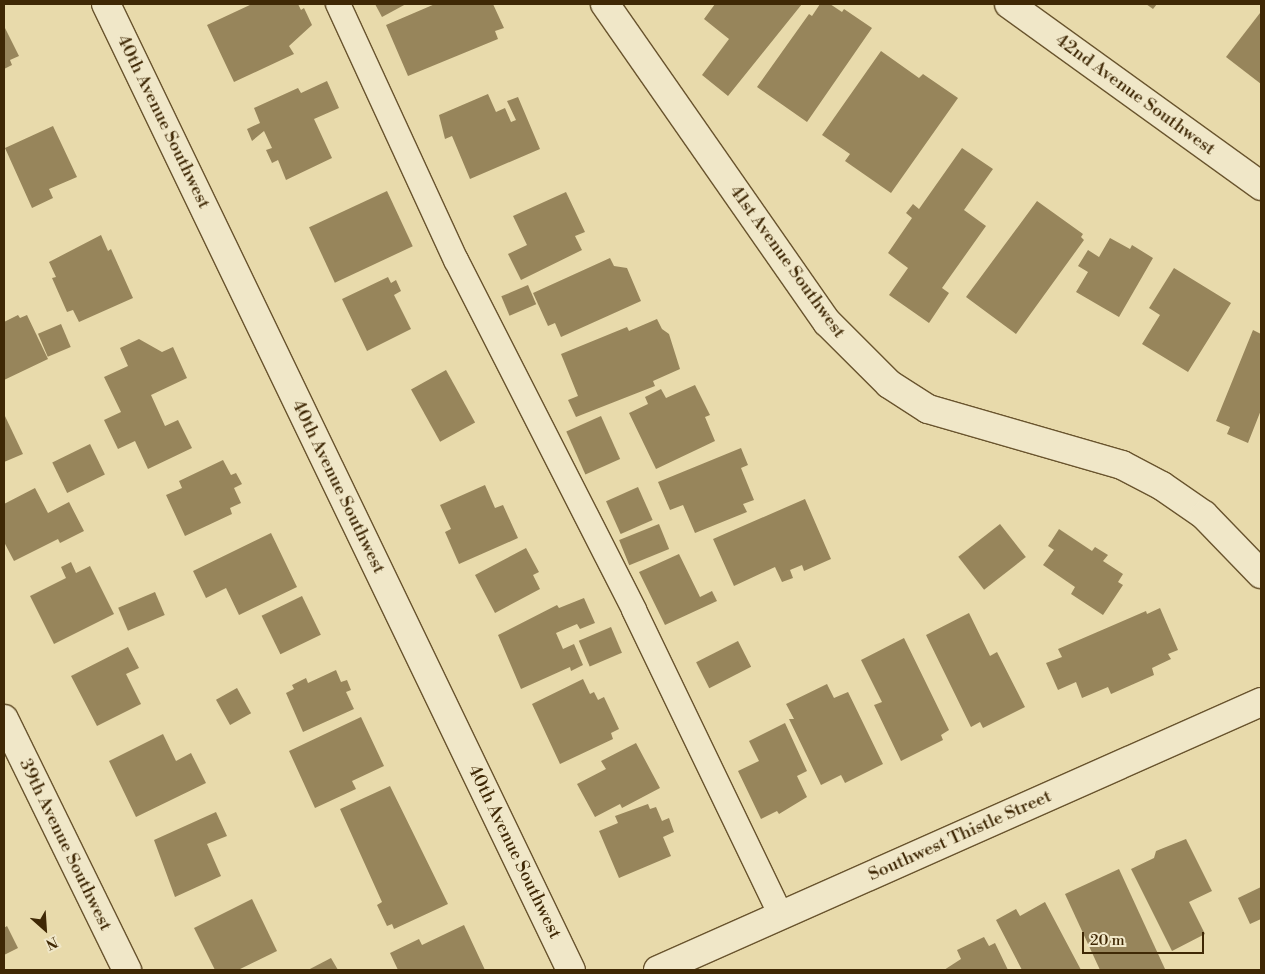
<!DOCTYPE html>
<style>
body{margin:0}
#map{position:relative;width:1265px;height:974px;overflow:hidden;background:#e8daab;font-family:"Libre Bodoni",serif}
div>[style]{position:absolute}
.building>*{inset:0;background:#97855b;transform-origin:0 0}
.roads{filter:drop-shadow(1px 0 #69542e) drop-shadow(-1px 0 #69542e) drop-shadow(0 1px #69542e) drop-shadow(0 -1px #69542e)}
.lane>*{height:24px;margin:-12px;padding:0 12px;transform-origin:12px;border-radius:12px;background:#f0e7c8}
.street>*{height:28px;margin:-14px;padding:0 14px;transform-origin:14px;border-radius:14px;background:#f0e7c8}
.secondary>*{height:28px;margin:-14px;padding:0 14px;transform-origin:14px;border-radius:14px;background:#f0e7c8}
span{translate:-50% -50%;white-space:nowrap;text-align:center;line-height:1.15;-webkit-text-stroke:4px #f0e7c8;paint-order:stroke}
.street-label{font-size:18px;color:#3f2805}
.frame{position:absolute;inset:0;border:5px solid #3f2805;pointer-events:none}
.north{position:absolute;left:20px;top:904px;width:50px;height:50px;-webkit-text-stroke:4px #f0e7c8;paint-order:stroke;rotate:154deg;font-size:14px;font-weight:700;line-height:20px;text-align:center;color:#3f2805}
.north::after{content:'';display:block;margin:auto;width:18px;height:22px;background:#3f2805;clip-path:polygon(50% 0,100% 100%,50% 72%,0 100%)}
.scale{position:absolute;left:1082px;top:932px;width:122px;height:22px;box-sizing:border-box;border:2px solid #3f2805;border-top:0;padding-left:6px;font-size:15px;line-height:18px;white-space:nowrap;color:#3f2805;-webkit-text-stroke:4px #f0e7c8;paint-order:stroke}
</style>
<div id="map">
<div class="building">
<i style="clip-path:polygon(252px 4px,298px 4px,301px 10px,304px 8px,312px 25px,289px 46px,294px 54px,234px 82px,207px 25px)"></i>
<i style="clip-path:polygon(375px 4px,406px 4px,382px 17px)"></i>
<i style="clip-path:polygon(435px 4px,493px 4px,504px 28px,495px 31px,498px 39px,408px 76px,386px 25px)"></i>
<i style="clip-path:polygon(715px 4px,802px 4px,728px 96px,702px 75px,729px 39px,704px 19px)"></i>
<i style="clip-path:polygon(820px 4px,830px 4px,842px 12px,844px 9px,872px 28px,807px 122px,757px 87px,809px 14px,812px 16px)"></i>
<i style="clip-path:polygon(1146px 4px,1157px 4px,1153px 9px)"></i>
<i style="clip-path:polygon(1260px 13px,1261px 14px,1261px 84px,1226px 57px)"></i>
<i style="clip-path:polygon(5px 28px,19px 56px,10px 60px,12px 65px,4px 69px)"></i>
<i style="clip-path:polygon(881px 51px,919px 78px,923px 74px,958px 98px,891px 193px,845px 161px,850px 154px,822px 135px)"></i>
<i style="clip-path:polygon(327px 81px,339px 108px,314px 119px,332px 158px,286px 180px,278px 160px,272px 163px,266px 150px,272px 148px,264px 131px,252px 141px,247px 129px,260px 123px,254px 108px,298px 88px,301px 93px)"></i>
<i style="clip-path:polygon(488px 94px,496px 112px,505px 108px,511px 122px,516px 120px,507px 101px,518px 97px,540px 149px,470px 179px,452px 136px,445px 139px,439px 115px)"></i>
<i style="clip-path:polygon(53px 126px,77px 177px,49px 189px,53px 198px,32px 208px,5px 148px)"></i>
<i style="clip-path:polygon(962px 148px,993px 169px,964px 210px,986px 226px,942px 288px,949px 293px,929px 323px,889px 295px,908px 268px,888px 253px,912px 218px,906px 213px,913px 204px,919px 209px)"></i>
<i style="left:387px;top:191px;width:61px;height:86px;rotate:65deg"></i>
<i style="clip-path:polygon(566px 192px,585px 232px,575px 236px,582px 250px,521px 280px,508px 254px,527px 245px,513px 216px)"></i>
<i style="clip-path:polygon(1037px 201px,1083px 234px,1081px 237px,1084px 240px,1016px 334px,966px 297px)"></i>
<i style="clip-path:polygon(101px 235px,108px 251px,111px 249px,133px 298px,79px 322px,73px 310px,67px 312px,52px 278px,56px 277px,49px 262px)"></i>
<i style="clip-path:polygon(1110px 238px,1130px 249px,1132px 245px,1153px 258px,1119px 317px,1076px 292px,1088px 272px,1078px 266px,1088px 250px,1099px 257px)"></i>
<i style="clip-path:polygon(610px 258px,614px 266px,627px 268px,641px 301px,561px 337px,555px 323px,548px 326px,533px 293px)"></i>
<i style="clip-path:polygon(1174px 268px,1231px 303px,1188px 372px,1142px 344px,1160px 315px,1149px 308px)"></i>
<i style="clip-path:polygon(388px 277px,391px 283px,396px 280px,401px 291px,394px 295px,411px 329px,367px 351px,342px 299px)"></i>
<i style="left:528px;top:285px;width:21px;height:29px;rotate:67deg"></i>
<i style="clip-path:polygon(18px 315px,20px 318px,27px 315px,48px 359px,4px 380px,4px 322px)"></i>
<i style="clip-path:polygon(657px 319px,662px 329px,669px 334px,680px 369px,653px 381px,655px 386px,576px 417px,568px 400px,578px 396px,561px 354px,627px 327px,629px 331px)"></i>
<i style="left:61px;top:324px;width:25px;height:25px;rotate:67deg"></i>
<i style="clip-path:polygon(1253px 330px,1261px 334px,1261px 410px,1248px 443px,1227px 434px,1230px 427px,1216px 421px)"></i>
<i style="clip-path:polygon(139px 339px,162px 352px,173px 347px,187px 378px,151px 395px,165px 426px,178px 420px,192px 448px,148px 469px,135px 441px,118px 449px,104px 420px,121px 412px,104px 377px,128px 366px,120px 348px)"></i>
<i style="left:446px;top:370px;width:60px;height:40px;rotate:61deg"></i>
<i style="clip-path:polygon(695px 385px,710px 415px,705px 417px,715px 441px,656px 469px,629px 413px,648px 404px,645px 397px,661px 389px,666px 398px)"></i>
<i style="clip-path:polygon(4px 414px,23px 454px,4px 462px)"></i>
<i style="left:601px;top:416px;width:47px;height:38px;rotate:66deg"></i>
<i style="left:90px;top:444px;width:34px;height:42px;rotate:64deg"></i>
<i style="clip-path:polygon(741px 448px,748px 465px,741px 468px,754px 500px,743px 504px,747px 512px,695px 533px,683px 505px,670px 510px,658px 482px)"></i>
<i style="clip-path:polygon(223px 460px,231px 475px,236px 473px,242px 484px,234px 488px,241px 503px,230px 508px,232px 514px,185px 536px,166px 495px,182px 488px,179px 481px)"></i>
<i style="clip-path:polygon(485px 485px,495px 508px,503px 505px,518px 538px,459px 564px,445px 532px,451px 529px,440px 505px)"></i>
<i style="left:638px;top:487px;width:36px;height:35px;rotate:66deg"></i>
<i style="clip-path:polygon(35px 488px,48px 513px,69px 502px,84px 531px,60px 543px,58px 539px,14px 561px,4px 542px,4px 504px)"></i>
<i style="clip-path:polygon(805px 499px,831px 559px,804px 571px,802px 565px,790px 570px,793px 578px,782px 582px,775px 567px,734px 586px,713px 539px)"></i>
<i style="left:659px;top:524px;width:27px;height:43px;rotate:68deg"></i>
<i style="left:1000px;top:524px;width:42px;height:53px;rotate:52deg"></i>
<i style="clip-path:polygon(1059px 529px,1092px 551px,1095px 547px,1108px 555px,1103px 561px,1123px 574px,1118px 582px,1123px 585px,1103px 615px,1071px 594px,1075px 587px,1043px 565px,1054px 550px,1048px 546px)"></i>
<i style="clip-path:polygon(271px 533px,297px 587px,239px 615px,226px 588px,206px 598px,193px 571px)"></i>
<i style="clip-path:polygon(526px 548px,539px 572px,533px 575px,540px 589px,495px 613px,475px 575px)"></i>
<i style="clip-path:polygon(679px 554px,700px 597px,712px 591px,717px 601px,665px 625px,639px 572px)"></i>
<i style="clip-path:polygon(71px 562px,76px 573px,90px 566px,114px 614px,54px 644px,30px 596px,66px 578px,61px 567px)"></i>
<i style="left:155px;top:592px;width:25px;height:40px;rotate:67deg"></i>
<i style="left:302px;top:596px;width:43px;height:45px;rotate:64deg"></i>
<i style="clip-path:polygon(584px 598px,595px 623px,580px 629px,577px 624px,556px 633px,563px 649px,574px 644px,583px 665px,571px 671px,570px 667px,521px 689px,498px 635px,557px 605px,559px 608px)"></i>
<i style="clip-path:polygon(1160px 608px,1178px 650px,1168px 654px,1171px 659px,1152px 668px,1154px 675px,1111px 694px,1108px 687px,1082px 698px,1076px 682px,1058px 690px,1046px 663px,1062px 657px,1058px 649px,1146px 611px,1147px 614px)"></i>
<i style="clip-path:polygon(969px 613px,990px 656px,997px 652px,1025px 707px,983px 728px,980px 722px,971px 727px,926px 635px)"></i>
<i style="left:611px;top:627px;width:28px;height:35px;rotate:67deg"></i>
<i style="clip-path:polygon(904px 638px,949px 730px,941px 735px,943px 740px,901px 761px,874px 705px,882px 702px,861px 660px)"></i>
<i style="left:738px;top:641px;width:29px;height:47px;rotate:63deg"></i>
<i style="clip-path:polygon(128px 647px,139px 668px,126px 674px,141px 704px,97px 726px,71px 676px)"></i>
<i style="clip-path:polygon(336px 670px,341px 682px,347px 680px,351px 690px,346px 692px,354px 709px,303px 732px,286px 693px,294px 689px,292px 685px,306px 678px,308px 683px)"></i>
<i style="clip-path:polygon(583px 679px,590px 694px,594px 692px,598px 700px,604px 697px,619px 729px,611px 733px,613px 739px,560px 764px,532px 704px)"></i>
<i style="clip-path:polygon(827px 684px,834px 698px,848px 692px,883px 764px,845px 783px,841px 775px,821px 785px,789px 719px,794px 719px,786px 704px)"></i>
<i style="left:237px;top:688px;width:29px;height:24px;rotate:61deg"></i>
<i style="clip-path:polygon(361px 717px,384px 766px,352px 781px,356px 789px,315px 808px,289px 751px)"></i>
<i style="clip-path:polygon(785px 723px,807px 771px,797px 776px,807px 797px,779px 814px,777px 811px,761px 819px,738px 771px,759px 761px,749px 741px)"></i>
<i style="clip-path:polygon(163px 734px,176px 761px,191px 753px,206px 783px,136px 817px,109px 761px)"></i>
<i style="clip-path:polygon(636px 743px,660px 788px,622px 808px,620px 804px,595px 817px,577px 784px,606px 769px,601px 761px)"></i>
<i style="clip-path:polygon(390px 786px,448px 904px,394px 929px,392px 924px,387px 926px,377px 905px,382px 902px,340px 809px)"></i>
<i style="clip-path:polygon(648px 804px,650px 809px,656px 807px,662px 821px,669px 818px,674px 832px,663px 837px,671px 856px,619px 878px,599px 831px,618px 823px,615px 816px)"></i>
<i style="clip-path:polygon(216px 812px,227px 836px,207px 844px,221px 876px,175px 897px,154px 840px)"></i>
<i style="clip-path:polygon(1186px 839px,1212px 891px,1189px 902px,1205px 934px,1172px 951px,1131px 869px,1154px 858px,1156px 851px)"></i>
<i style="clip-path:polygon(1119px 869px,1165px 969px,1161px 970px,1100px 970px,1065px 894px)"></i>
<i style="clip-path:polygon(1261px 887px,1261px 919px,1250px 924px,1238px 898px)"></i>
<i style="clip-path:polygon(252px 899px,277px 951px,238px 970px,215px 970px,194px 928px)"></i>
<i style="clip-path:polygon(1045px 902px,1081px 970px,1022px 970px,996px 920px,1016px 909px,1020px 916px)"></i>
<i style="clip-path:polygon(464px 925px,485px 970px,398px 970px,390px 953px,419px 939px,422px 945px)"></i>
<i style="clip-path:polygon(7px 926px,18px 948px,4px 955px,4px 928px)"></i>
<i style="clip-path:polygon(984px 937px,989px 946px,995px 943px,1008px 970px,944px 970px,961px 959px,957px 950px)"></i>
<i style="clip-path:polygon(331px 958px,338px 970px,308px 970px)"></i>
</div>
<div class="roads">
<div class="lane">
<i style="left:338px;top:4px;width:282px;rotate:65.3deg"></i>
<i style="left:456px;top:260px;width:393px;rotate:63deg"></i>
<i style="left:634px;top:610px;width:339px;rotate:64.3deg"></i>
</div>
<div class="street">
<i style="left:106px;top:4px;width:1072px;rotate:64.3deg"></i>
<i style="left:605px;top:4px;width:388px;rotate:55.1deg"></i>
<i style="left:827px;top:322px;width:88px;rotate:45deg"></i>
<i style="left:889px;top:384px;width:46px;rotate:32.7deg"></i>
<i style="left:928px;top:409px;width:202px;rotate:16.1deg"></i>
<i style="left:1122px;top:465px;width:45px;rotate:27.7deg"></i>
<i style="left:1162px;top:486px;width:51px;rotate:34.6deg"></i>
<i style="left:1204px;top:515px;width:82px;rotate:46deg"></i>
<i style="left:1009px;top:4px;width:311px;rotate:35.8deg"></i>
<i style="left:4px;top:719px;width:280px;rotate:63.9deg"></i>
</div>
<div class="secondary">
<i style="left:658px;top:970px;width:660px;rotate:-23.96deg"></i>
</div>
</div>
<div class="street-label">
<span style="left:1135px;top:95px;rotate:36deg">42nd Avenue Southwest</span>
<span style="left:163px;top:122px;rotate:64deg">40th Avenue Southwest</span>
<span style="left:787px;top:262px;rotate:54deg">41st Avenue Southwest</span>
<span style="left:338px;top:487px;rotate:64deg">40th Avenue Southwest</span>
<span style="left:960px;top:836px;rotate:-24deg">Southwest Thistle Street</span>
<span style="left:65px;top:845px;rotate:64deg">39th Avenue Southwest</span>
<span style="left:514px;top:852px;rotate:64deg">40th Avenue Southwest</span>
</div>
<div class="frame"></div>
<div class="north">N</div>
<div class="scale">20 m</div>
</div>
